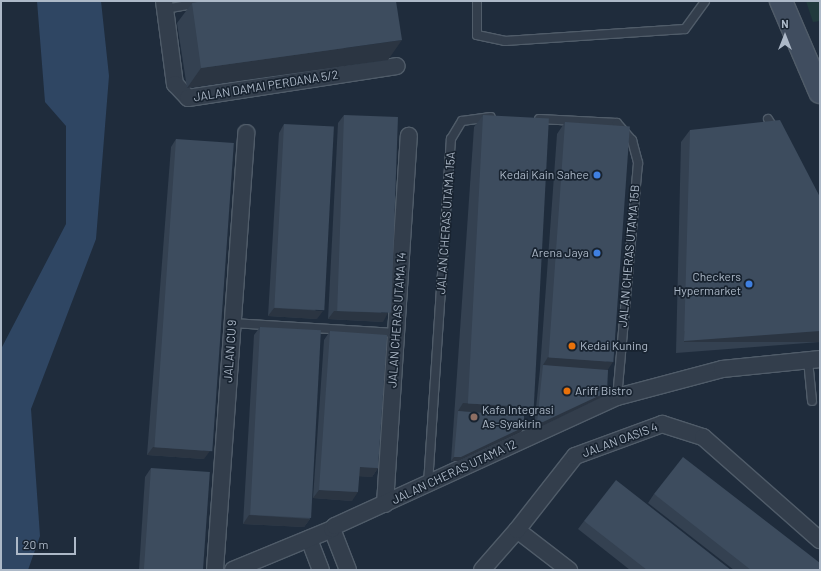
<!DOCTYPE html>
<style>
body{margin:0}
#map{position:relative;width:821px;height:571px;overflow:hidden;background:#1f2c3c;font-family:Barlow,sans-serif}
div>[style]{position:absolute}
.green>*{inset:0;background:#213a3d}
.water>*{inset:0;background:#2f4663}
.roads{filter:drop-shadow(1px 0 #505c69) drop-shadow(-1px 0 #505c69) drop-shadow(0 1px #505c69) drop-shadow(0 -1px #505c69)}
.lane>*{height:8px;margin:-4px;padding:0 4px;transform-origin:4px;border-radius:4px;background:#333e4c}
.street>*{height:16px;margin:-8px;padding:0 8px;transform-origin:8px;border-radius:8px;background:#333e4c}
.secondary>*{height:22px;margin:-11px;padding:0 11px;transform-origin:11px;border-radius:11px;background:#404d5f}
.wall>*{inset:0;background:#344151}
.shaded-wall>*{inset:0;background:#2b3542;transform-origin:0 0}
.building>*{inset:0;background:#3d4c5e;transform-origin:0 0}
.dots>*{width:11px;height:11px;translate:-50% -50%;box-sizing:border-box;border:2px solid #182330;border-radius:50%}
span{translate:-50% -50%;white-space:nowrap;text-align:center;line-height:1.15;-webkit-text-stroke:3.5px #182330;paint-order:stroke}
.street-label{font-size:12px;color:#adb9c8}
.poi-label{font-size:12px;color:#adb9c8}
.right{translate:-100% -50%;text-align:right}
.left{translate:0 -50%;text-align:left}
.frame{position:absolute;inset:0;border:2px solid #adb9c8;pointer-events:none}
.north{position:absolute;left:765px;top:16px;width:40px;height:40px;-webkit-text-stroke:3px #182330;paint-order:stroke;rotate:0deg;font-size:11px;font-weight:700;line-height:16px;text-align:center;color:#adb9c8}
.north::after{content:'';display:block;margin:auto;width:14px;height:18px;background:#adb9c8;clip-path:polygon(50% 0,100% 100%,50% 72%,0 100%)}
.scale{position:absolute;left:16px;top:537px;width:60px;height:18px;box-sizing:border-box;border:2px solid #adb9c8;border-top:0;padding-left:5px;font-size:12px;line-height:14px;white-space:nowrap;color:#adb9c8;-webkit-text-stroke:3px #182330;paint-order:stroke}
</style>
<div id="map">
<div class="green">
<i style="clip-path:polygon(806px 1px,820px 1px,820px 21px,813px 22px)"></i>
</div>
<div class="water">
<i style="clip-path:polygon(37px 1px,101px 1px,109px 76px,96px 239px,31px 409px,40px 536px,28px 570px,2px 570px,1px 349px,66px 224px,66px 126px,45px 102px)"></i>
</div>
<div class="roads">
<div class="lane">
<i style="left:477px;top:1px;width:34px;rotate:90deg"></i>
<i style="left:477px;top:35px;width:29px;rotate:12deg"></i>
<i style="left:505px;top:41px;width:180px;rotate:-3.8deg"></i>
<i style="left:685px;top:29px;width:34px;rotate:-54deg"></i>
<i style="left:165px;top:9px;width:47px;rotate:-9.9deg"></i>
<i style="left:539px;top:119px;width:78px;rotate:2.9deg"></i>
<i style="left:617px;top:123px;width:23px;rotate:49deg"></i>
<i style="left:632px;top:140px;width:24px;rotate:75deg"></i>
<i style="left:638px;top:163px;width:235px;rotate:95.1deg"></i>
<i style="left:768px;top:119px;width:13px;rotate:58deg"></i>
<i style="left:232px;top:323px;width:164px;rotate:3.5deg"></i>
<i style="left:808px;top:360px;width:41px;rotate:84.4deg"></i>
<i style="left:428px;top:484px;width:346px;rotate:-86.2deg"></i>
<i style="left:451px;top:139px;width:21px;rotate:-59deg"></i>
<i style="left:462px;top:121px;width:29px;rotate:-8deg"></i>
</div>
<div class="street">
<i style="left:164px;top:1px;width:84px;rotate:82.5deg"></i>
<i style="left:175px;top:84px;width:19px;rotate:47deg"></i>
<i style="left:188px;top:98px;width:211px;rotate:-8.7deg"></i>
<i style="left:385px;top:504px;width:369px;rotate:-86.3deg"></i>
<i style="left:332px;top:529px;width:44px;rotate:68.7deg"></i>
<i style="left:517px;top:530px;width:66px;rotate:37.6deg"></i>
<i style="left:309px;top:539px;width:33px;rotate:69deg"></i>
<i style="left:215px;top:570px;width:438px;rotate:-85.9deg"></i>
<i style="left:233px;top:570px;width:107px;rotate:-22.5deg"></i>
<i style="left:332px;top:529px;width:4px;rotate:-45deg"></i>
<i style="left:335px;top:526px;width:310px;rotate:-24.6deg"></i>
<i style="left:617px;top:397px;width:109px;rotate:-14.9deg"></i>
<i style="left:722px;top:369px;width:99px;rotate:-5.8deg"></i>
<i style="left:482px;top:570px;width:53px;rotate:-48.8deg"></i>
<i style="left:517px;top:530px;width:94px;rotate:-51.9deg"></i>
<i style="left:575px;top:456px;width:93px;rotate:-20.2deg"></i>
<i style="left:662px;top:424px;width:43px;rotate:17.6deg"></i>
<i style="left:703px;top:437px;width:156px;rotate:41.4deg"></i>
</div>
<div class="secondary">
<i style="left:781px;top:1px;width:99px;rotate:66.8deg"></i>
</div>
</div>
<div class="wall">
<i style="clip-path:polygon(192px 3px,388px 60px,187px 88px,177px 23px)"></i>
<i style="clip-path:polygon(344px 115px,383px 322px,328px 319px,338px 123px)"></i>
<i style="clip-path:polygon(483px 115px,524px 416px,524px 427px,521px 432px,458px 461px,451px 461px,474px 127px)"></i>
<i style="clip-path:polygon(565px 122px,608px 370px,604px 396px,540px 427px,534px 427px,540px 369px,557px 134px)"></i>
<i style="clip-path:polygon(284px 124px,317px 319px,268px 316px,279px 133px)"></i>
<i style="clip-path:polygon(690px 130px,820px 197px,820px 342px,676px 353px,681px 142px)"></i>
<i style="clip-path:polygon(176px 139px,204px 459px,147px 455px,171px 147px)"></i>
<i style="clip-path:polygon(260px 327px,310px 519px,304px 527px,243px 524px,254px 335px)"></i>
<i style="clip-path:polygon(330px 331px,378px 468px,372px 477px,359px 476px,352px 501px,313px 498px,324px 340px)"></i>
<i style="clip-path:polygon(151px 468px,203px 570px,139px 570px,145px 477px)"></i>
<i style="clip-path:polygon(654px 494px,820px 570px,734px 570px,648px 503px)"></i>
<i style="clip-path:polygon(584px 521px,731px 570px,630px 570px,578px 529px)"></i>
</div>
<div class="shaded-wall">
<i style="clip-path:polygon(402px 40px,388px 60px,187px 88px,201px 68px)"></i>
<i style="clip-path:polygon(274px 308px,323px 311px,317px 319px,268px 316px)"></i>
<i style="clip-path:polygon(334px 311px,388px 313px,383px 322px,328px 319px)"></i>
<i style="left:820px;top:331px;width:11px;height:136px;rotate:90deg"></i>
<i style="clip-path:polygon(548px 357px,613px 362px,605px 374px,543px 365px)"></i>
<i style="clip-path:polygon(607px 392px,604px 396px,540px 427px,534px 427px,537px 422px)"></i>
<i style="clip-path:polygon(463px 403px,529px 408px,521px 420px,458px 411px)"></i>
<i style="clip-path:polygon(524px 427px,521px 432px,458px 461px,451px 461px,454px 457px)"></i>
<i style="clip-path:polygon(153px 447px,210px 451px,204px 459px,147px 455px)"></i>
<i style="clip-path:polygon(360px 467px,378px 468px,372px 477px,354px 476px)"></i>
<i style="clip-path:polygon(319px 490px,358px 492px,352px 501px,313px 498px)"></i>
<i style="clip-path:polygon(249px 515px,310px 519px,304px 527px,243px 524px)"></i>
</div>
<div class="building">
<i style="clip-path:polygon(203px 1px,396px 1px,402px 40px,201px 68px,192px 3px)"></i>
<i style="left:344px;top:115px;width:54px;height:196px;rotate:2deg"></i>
<i style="left:483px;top:115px;width:66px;height:289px;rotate:3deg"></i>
<i style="clip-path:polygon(780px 120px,820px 197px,820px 331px,684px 341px,690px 130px)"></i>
<i style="left:565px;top:122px;width:65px;height:236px;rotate:4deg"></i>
<i style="left:284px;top:124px;width:50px;height:184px;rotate:3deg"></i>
<i style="left:176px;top:139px;width:58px;height:309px;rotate:4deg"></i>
<i style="left:260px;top:327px;width:61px;height:188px;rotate:3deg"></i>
<i style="clip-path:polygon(330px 331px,387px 335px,378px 468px,360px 467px,358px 492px,319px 490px)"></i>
<i style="clip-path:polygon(543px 365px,608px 370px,607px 392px,543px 422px,537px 422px)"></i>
<i style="clip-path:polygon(458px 411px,524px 416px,524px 427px,461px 457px,454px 457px)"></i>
<i style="clip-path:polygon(683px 457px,820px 563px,820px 570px,751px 570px,654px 494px)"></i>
<i style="left:151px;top:468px;width:59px;height:102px;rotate:4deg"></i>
<i style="clip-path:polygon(616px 480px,731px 570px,647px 570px,584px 521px)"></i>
</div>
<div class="dots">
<i style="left:597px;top:175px;background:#3f7fe0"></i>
<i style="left:597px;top:253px;background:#3f7fe0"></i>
<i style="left:749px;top:284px;background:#3f7fe0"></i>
<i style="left:572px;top:346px;background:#e8710a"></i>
<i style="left:567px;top:391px;background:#e8710a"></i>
<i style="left:474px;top:417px;background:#8d6e63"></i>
</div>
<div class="street-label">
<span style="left:266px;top:86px;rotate:-9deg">JALAN DAMAI PERDANA 5/2</span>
<span style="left:446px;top:223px;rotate:-86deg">JALAN CHERAS UTAMA 15A</span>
<span style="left:629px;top:256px;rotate:-85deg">JALAN CHERAS UTAMA 15B</span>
<span style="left:397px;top:320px;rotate:-86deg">JALAN CHERAS UTAMA 14</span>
<span style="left:230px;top:351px;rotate:-86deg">JALAN CU 9</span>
<span style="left:620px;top:440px;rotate:-20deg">JALAN OASIS 4</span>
<span style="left:454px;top:472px;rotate:-25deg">JALAN CHERAS UTAMA 12</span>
</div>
<div class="poi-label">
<span class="right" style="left:589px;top:175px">Kedai Kain Sahee</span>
<span class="right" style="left:589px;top:253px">Arena Jaya</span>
<span class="right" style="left:741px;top:284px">Checkers<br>Hypermarket</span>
<span class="left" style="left:580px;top:346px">Kedai Kuning</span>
<span class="left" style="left:575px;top:391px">Ariff Bistro</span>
<span class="left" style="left:482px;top:417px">Kafa Integrasi<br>As-Syakirin</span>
</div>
<div class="frame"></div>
<div class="north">N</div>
<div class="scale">20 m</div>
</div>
